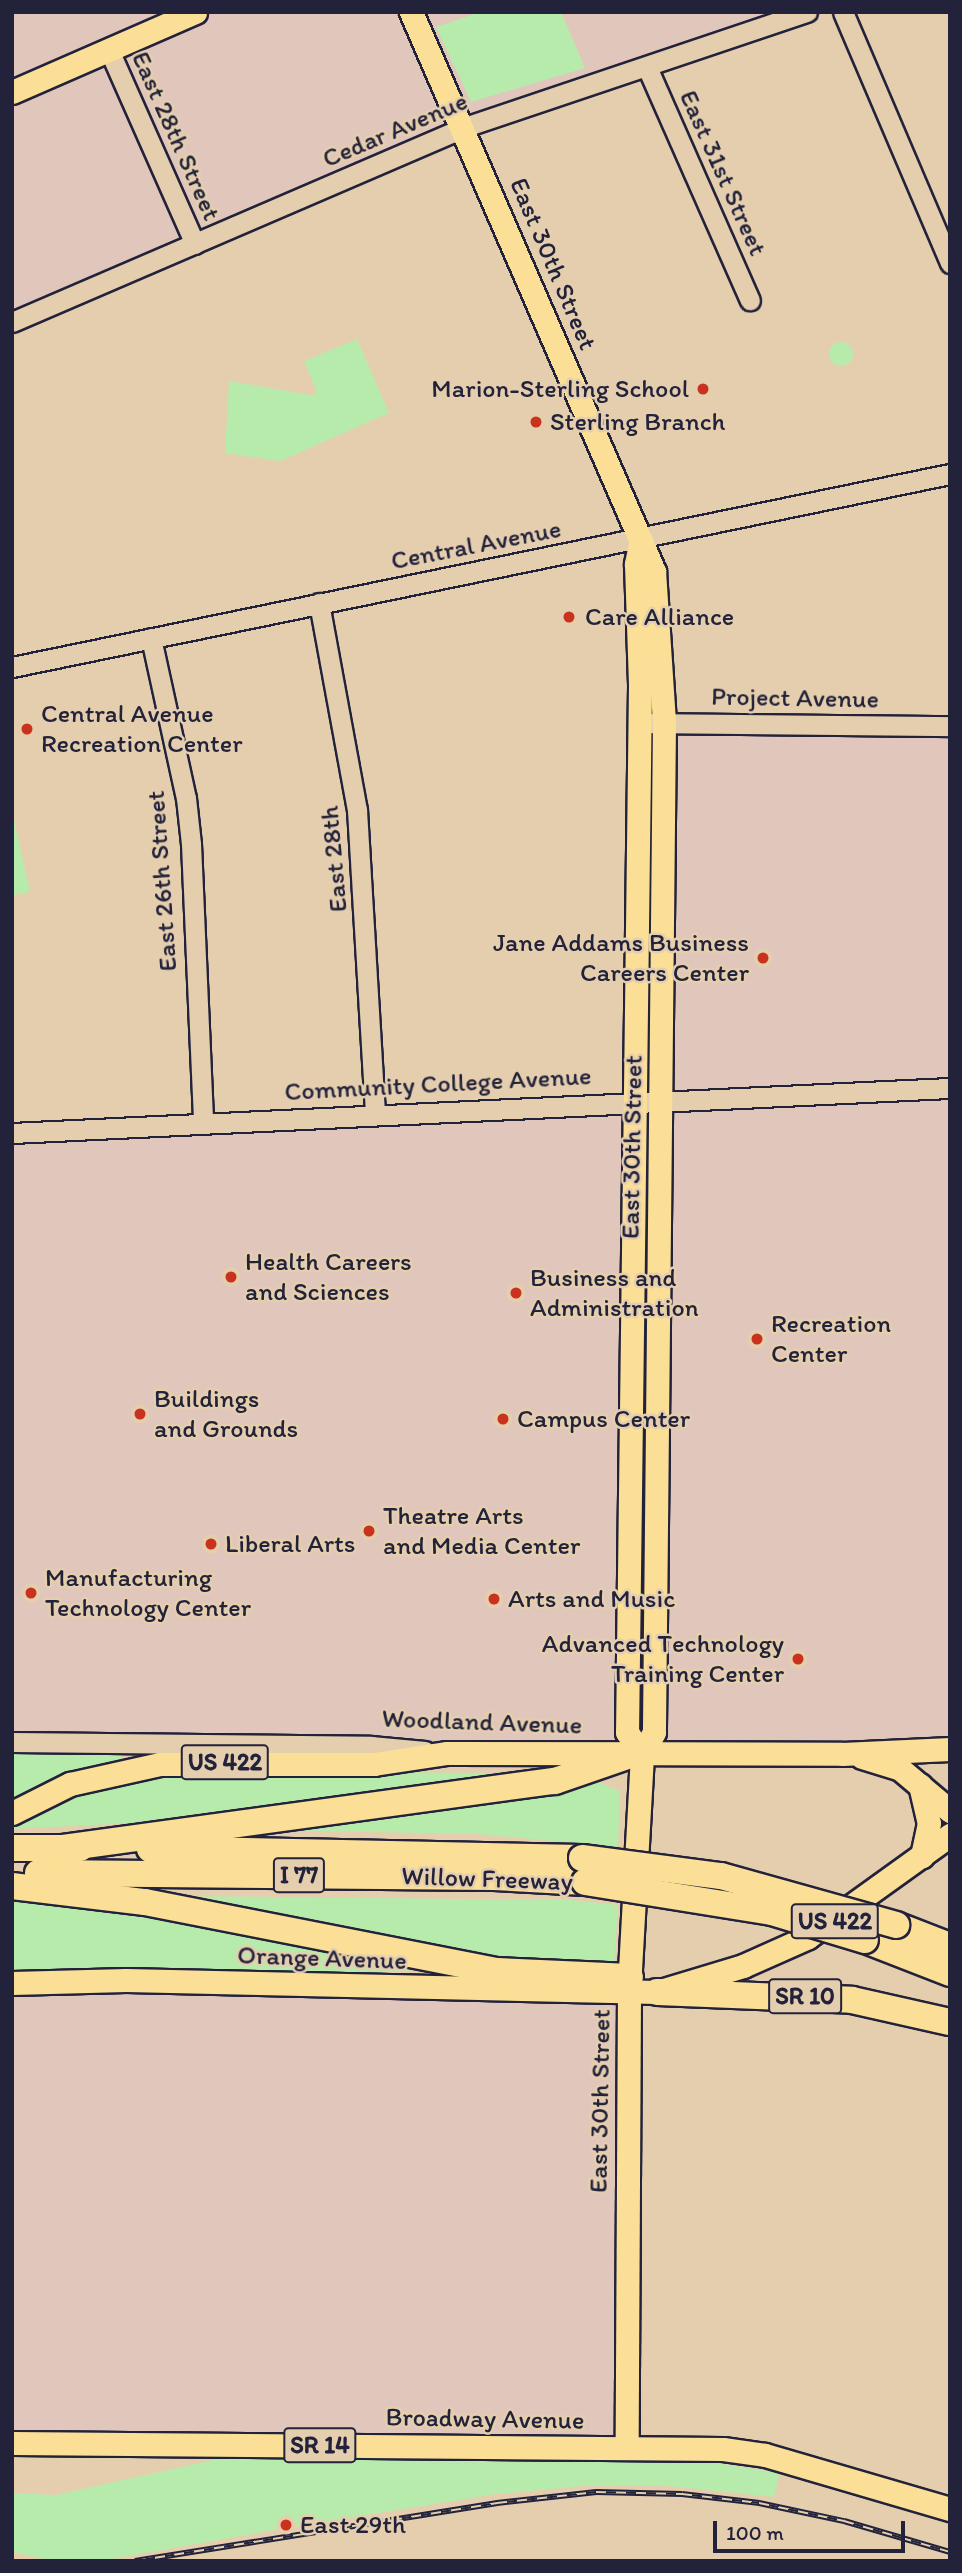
<!DOCTYPE html>
<style>
body{margin:0}
#map{position:relative;width:962px;height:2573px;overflow:hidden;background:#e5ceae;font-family:Itim,sans-serif}
div>[style]{position:absolute}
.built>*{inset:0;background:#e1c6bb;transform-origin:0 0}
.green>*{inset:0;background:#b6ebac}
.round{border-radius:50%}
.roads{filter:drop-shadow(2px 0 #22223b) drop-shadow(-2px 0 #22223b) drop-shadow(0 2px #22223b) drop-shadow(0 -2px #22223b)}
.minor>*{height:19px;margin:-9.5px;padding:0 9.5px;transform-origin:9.5px;border-radius:9.5px;background:#e5ceae}
.major>*{height:23px;margin:-11.5px;padding:0 11.5px;transform-origin:11.5px;border-radius:11.5px;background:#fbdf96}
.highway>*{height:26px;margin:-13px;padding:0 13px;transform-origin:13px;border-radius:13px;background:#fbdf96}
.rail>*{height:6px;margin-top:-3px;transform-origin:0;background:repeating-linear-gradient(90deg,#e5ceae 0 10px,#22223b 0 20px);box-sizing:border-box;border-block:2px solid #22223b}
.bridges{filter:drop-shadow(2px 0 #22223b) drop-shadow(-2px 0 #22223b) drop-shadow(0 2px #22223b) drop-shadow(0 -2px #22223b)}
.highway-bridge>*{height:26px;margin:-13px;padding:0 13px;transform-origin:13px;border-radius:13px;background:#fbdf96}
.dots>*{width:19px;height:19px;translate:-50% -50%;box-sizing:border-box;border:4px solid #e5ceae;border-radius:50%}
span{translate:-50% -50%;white-space:nowrap;text-align:center;line-height:1.15;-webkit-text-stroke:5px #e5ceae;paint-order:stroke}
.shield-label span{padding:2px 5px;background:#e5ceae;border:2px solid;border-radius:5px;-webkit-text-stroke-width:0}
.shield-label{font-size:24px;color:#22223b;font-weight:700}
.street-label{font-size:26px;color:#22223b}
.poi-label{font-size:26px;color:#22223b}
.right{translate:-100% -50%;text-align:right}
.left{translate:0 -50%;text-align:left}
.frame{position:absolute;inset:0;border:14px solid #22223b;pointer-events:none}
.scale{position:absolute;left:713px;top:2521px;width:192px;height:32px;box-sizing:border-box;border:4px solid #22223b;border-top:0;padding-left:9px;font-size:21px;line-height:24px;white-space:nowrap;color:#22223b;-webkit-text-stroke:5px #e5ceae;paint-order:stroke}
</style>
<div id="map">
<div class="built">
<i style="clip-path:polygon(12px 12px,807px 12px,462px 128px,12px 322px,12px 92px,21px 88px,12px 68px)"></i>
<i style="clip-path:polygon(664px 722px,950px 726px,950px 1749px,12px 1742px,12px 1133px,660px 1099px)"></i>
<i style="left:12px;top:1983px;width:617px;height:460px;rotate:1deg"></i>
</div>
<div class="green">
<i style="clip-path:polygon(480px 12px,561px 12px,585px 68px,471px 102px,436px 27px)"></i>
<i style="clip-path:polygon(357px 339px,389px 413px,280px 461px,225px 453px,229px 381px,311px 395px,317px 392px,304px 361px)"></i>
<i class="round" style="left:829px;top:342px;width:24px;height:24px"></i>
<i style="clip-path:polygon(12px 810px,30px 892px,12px 895px)"></i>
<i style="clip-path:polygon(12px 1753px,121px 1754px,121px 1759px,56px 1780px,12px 1802px)"></i>
<i style="clip-path:polygon(193px 1771px,497px 1773px,498px 1780px,156px 1822px,12px 1829px,40px 1811px,100px 1787px)"></i>
<i style="clip-path:polygon(595px 1781px,620px 1791px,618px 1847px,479px 1834px,264px 1830px)"></i>
<i style="clip-path:polygon(170px 1896px,571px 1900px,618px 1905px,614px 1968px,559px 1973px)"></i>
<i style="clip-path:polygon(12px 1897px,152px 1915px,409px 1964px,409px 1972px,12px 1969px)"></i>
<i style="clip-path:polygon(217px 2459px,646px 2461px,717px 2463px,780px 2473px,774px 2497px,660px 2485px,583px 2486px,496px 2494px,292px 2527px,290px 2521px,279px 2523px,280px 2529px,100px 2561px,54px 2561px,12px 2552px,12px 2493px,56px 2495px)"></i>
</div>
<div class="roads">
<div class="minor">
<i style="left:843px;top:12px;width:273px;rotate:66.9deg"></i>
<i style="left:109px;top:50px;width:212px;rotate:66.1deg"></i>
<i style="left:647px;top:67px;width:255px;rotate:66.2deg"></i>
<i style="left:12px;top:322px;width:490px;rotate:-23.3deg"></i>
<i style="left:462px;top:128px;width:364px;rotate:-18.6deg"></i>
<i style="left:319px;top:603px;width:210px;rotate:79.6deg"></i>
<i style="left:357px;top:810px;width:304px;rotate:86.6deg"></i>
<i style="left:151px;top:638px;width:164px;rotate:77.7deg"></i>
<i style="left:186px;top:798px;width:46px;rotate:83.8deg"></i>
<i style="left:191px;top:844px;width:279px;rotate:87.5deg"></i>
<i style="left:12px;top:667px;width:958px;rotate:-11.63deg"></i>
<i style="left:651px;top:723px;width:299px;rotate:0.6deg"></i>
<i style="left:12px;top:1133px;width:939px;rotate:-2.75deg"></i>
<i style="left:12px;top:1742px;width:359px;rotate:0.6deg"></i>
<i style="left:371px;top:1746px;width:54px;rotate:5.3deg"></i>
</div>
<div class="major">
<i style="left:411px;top:12px;width:610px;rotate:66.51deg"></i>
<i style="left:654px;top:571px;width:151px;rotate:86.2deg"></i>
<i style="left:664px;top:722px;width:1010px;rotate:90.57deg"></i>
<i style="left:654px;top:1732px;width:26px;rotate:118deg"></i>
<i style="left:642px;top:1755px;width:236px;rotate:93.2deg"></i>
<i style="left:629px;top:1991px;width:457px;rotate:90.3deg"></i>
<i style="left:12px;top:92px;width:200px;rotate:-23.6deg"></i>
<i style="left:641px;top:540px;width:25px;rotate:102deg"></i>
<i style="left:636px;top:564px;width:122px;rotate:88.1deg"></i>
<i style="left:640px;top:686px;width:1046px;rotate:90.71deg"></i>
<i style="left:627px;top:1732px;width:27px;rotate:57deg"></i>
<i style="left:862px;top:1757px;width:39px;rotate:17deg"></i>
<i style="left:899px;top:1768px;width:67px;rotate:40.1deg"></i>
<i style="left:920px;top:1785px;width:39px;rotate:77deg"></i>
<i style="left:929px;top:1823px;width:34px;rotate:102deg"></i>
<i style="left:12px;top:1813px;width:65px;rotate:-26.6deg"></i>
<i style="left:70px;top:1784px;width:92px;rotate:-12.5deg"></i>
<i style="left:160px;top:1764px;width:214px"></i>
<i style="left:374px;top:1764px;width:74px;rotate:-8.6deg"></i>
<i style="left:447px;top:1753px;width:395px;rotate:0.1deg"></i>
<i style="left:842px;top:1754px;width:108px;rotate:-2.7deg"></i>
<i style="left:12px;top:1983px;width:114px;rotate:-1.5deg"></i>
<i style="left:126px;top:1980px;width:531px;rotate:1.29deg"></i>
<i style="left:657px;top:1992px;width:90px;rotate:-16.8deg"></i>
<i style="left:743px;top:1966px;width:71px;rotate:-24deg"></i>
<i style="left:808px;top:1937px;width:175px;rotate:-35.7deg"></i>
<i style="left:12px;top:2443px;width:711px;rotate:0.48deg"></i>
<i style="left:723px;top:2449px;width:42px;rotate:8.1deg"></i>
<i style="left:765px;top:2455px;width:193px;rotate:16.3deg"></i>
</div>
<div class="highway">
<i style="left:12px;top:1848px;width:68px"></i>
<i style="left:63px;top:1848px;width:497px;rotate:-7.8deg"></i>
<i style="left:555px;top:1781px;width:79px;rotate:-19.1deg"></i>
<i style="left:150px;top:1849px;width:432px;rotate:1.2deg"></i>
<i style="left:38px;top:1873px;width:456px;rotate:0.5deg"></i>
<i style="left:494px;top:1877px;width:91px;rotate:3.1deg"></i>
<i style="left:12px;top:1886px;width:134px;rotate:6.9deg"></i>
<i style="left:145px;top:1902px;width:358px;rotate:11.1deg"></i>
<i style="left:496px;top:1971px;width:134px;rotate:2.6deg"></i>
<i style="left:896px;top:1925px;width:58px;rotate:21.3deg"></i>
<i style="left:865px;top:1940px;width:91px;rotate:21.2deg"></i>
<i style="left:657px;top:1992px;width:195px;rotate:2.3deg"></i>
<i style="left:852px;top:2000px;width:100px;rotate:12.7deg"></i>
</div>
</div>
<div class="rail">
<i style="left:135px;top:2561px;width:367px;rotate:-9.1deg"></i>
<i style="left:497px;top:2503px;width:100px;rotate:-6.3deg"></i>
<i style="left:596px;top:2492px;width:86px;rotate:1.3deg"></i>
<i style="left:682px;top:2494px;width:78px;rotate:6.7deg"></i>
<i style="left:759px;top:2503px;width:87px;rotate:12deg"></i>
<i style="left:844px;top:2521px;width:110px;rotate:16.3deg"></i>
</div>
<div class="bridges">
<div class="highway-bridge">
<i style="left:582px;top:1858px;width:140px;rotate:7.4deg"></i>
<i style="left:721px;top:1876px;width:182px;rotate:15.6deg"></i>
<i style="left:585px;top:1882px;width:189px;rotate:9.1deg"></i>
<i style="left:772px;top:1912px;width:97px;rotate:16.8deg"></i>
</div>
</div>
<div class="dots">
<i style="left:703px;top:389px;background:#c8321e"></i>
<i style="left:536px;top:422px;background:#c8321e"></i>
<i style="left:569px;top:617px;background:#c8321e"></i>
<i style="left:27px;top:729px;background:#c8321e"></i>
<i style="left:763px;top:958px;background:#c8321e"></i>
<i style="left:231px;top:1277px;background:#c8321e"></i>
<i style="left:516px;top:1293px;background:#c8321e"></i>
<i style="left:757px;top:1339px;background:#c8321e"></i>
<i style="left:140px;top:1414px;background:#c8321e"></i>
<i style="left:503px;top:1419px;background:#c8321e"></i>
<i style="left:369px;top:1531px;background:#c8321e"></i>
<i style="left:211px;top:1544px;background:#c8321e"></i>
<i style="left:31px;top:1593px;background:#c8321e"></i>
<i style="left:494px;top:1599px;background:#c8321e"></i>
<i style="left:798px;top:1659px;background:#c8321e"></i>
<i style="left:286px;top:2525px;background:#c8321e"></i>
</div>
<div class="shield-label">
<span style="left:225px;top:1762px">US 422</span>
<span style="left:299px;top:1875px">I 77</span>
<span style="left:835px;top:1921px">US 422</span>
<span style="left:805px;top:1996px">SR 10</span>
<span style="left:320px;top:2445px">SR 14</span>
</div>
<div class="street-label">
<span style="left:395px;top:130px;rotate:-23deg">Cedar Avenue</span>
<span style="left:176px;top:136px;rotate:66deg">East 28th Street</span>
<span style="left:723px;top:173px;rotate:66deg">East 31st Street</span>
<span style="left:553px;top:264px;rotate:67deg">East 30th Street</span>
<span style="left:476px;top:545px;rotate:-11deg">Central Avenue</span>
<span style="left:795px;top:698px;rotate:1deg">Project Avenue</span>
<span style="left:334px;top:859px;rotate:-95deg">East 28th</span>
<span style="left:162px;top:881px;rotate:-94deg">East 26th Street</span>
<span style="left:438px;top:1084px;rotate:-3deg">Community College Avenue</span>
<span style="left:632px;top:1147px;rotate:-89deg">East 30th Street</span>
<span style="left:482px;top:1722px;rotate:2deg">Woodland Avenue</span>
<span style="left:487px;top:1879px;rotate:2deg">Willow Freeway</span>
<span style="left:322px;top:1958px;rotate:2deg">Orange Avenue</span>
<span style="left:600px;top:2101px;rotate:-89deg">East 30th Street</span>
<span style="left:485px;top:2419px;rotate:1deg">Broadway Avenue</span>
</div>
<div class="poi-label">
<span class="right" style="left:689px;top:389px">Marion-Sterling School</span>
<span class="left" style="left:550px;top:422px">Sterling Branch</span>
<span class="left" style="left:585px;top:617px">Care Alliance</span>
<span class="left" style="left:41px;top:729px">Central Avenue<br>Recreation Center</span>
<span class="right" style="left:749px;top:958px">Jane Addams Business<br>Careers Center</span>
<span class="left" style="left:245px;top:1277px">Health Careers<br>and Sciences</span>
<span class="left" style="left:530px;top:1293px">Business and<br>Administration</span>
<span class="left" style="left:771px;top:1339px">Recreation<br>Center</span>
<span class="left" style="left:154px;top:1414px">Buildings<br>and Grounds</span>
<span class="left" style="left:517px;top:1419px">Campus Center</span>
<span class="left" style="left:383px;top:1531px">Theatre Arts<br>and Media Center</span>
<span class="left" style="left:225px;top:1544px">Liberal Arts</span>
<span class="left" style="left:45px;top:1593px">Manufacturing<br>Technology Center</span>
<span class="left" style="left:508px;top:1599px">Arts and Music</span>
<span class="right" style="left:784px;top:1659px">Advanced Technology<br>Training Center</span>
<span class="left" style="left:300px;top:2525px">East 29th</span>
</div>
<div class="frame"></div>
<div class="scale">100 m</div>
</div>
